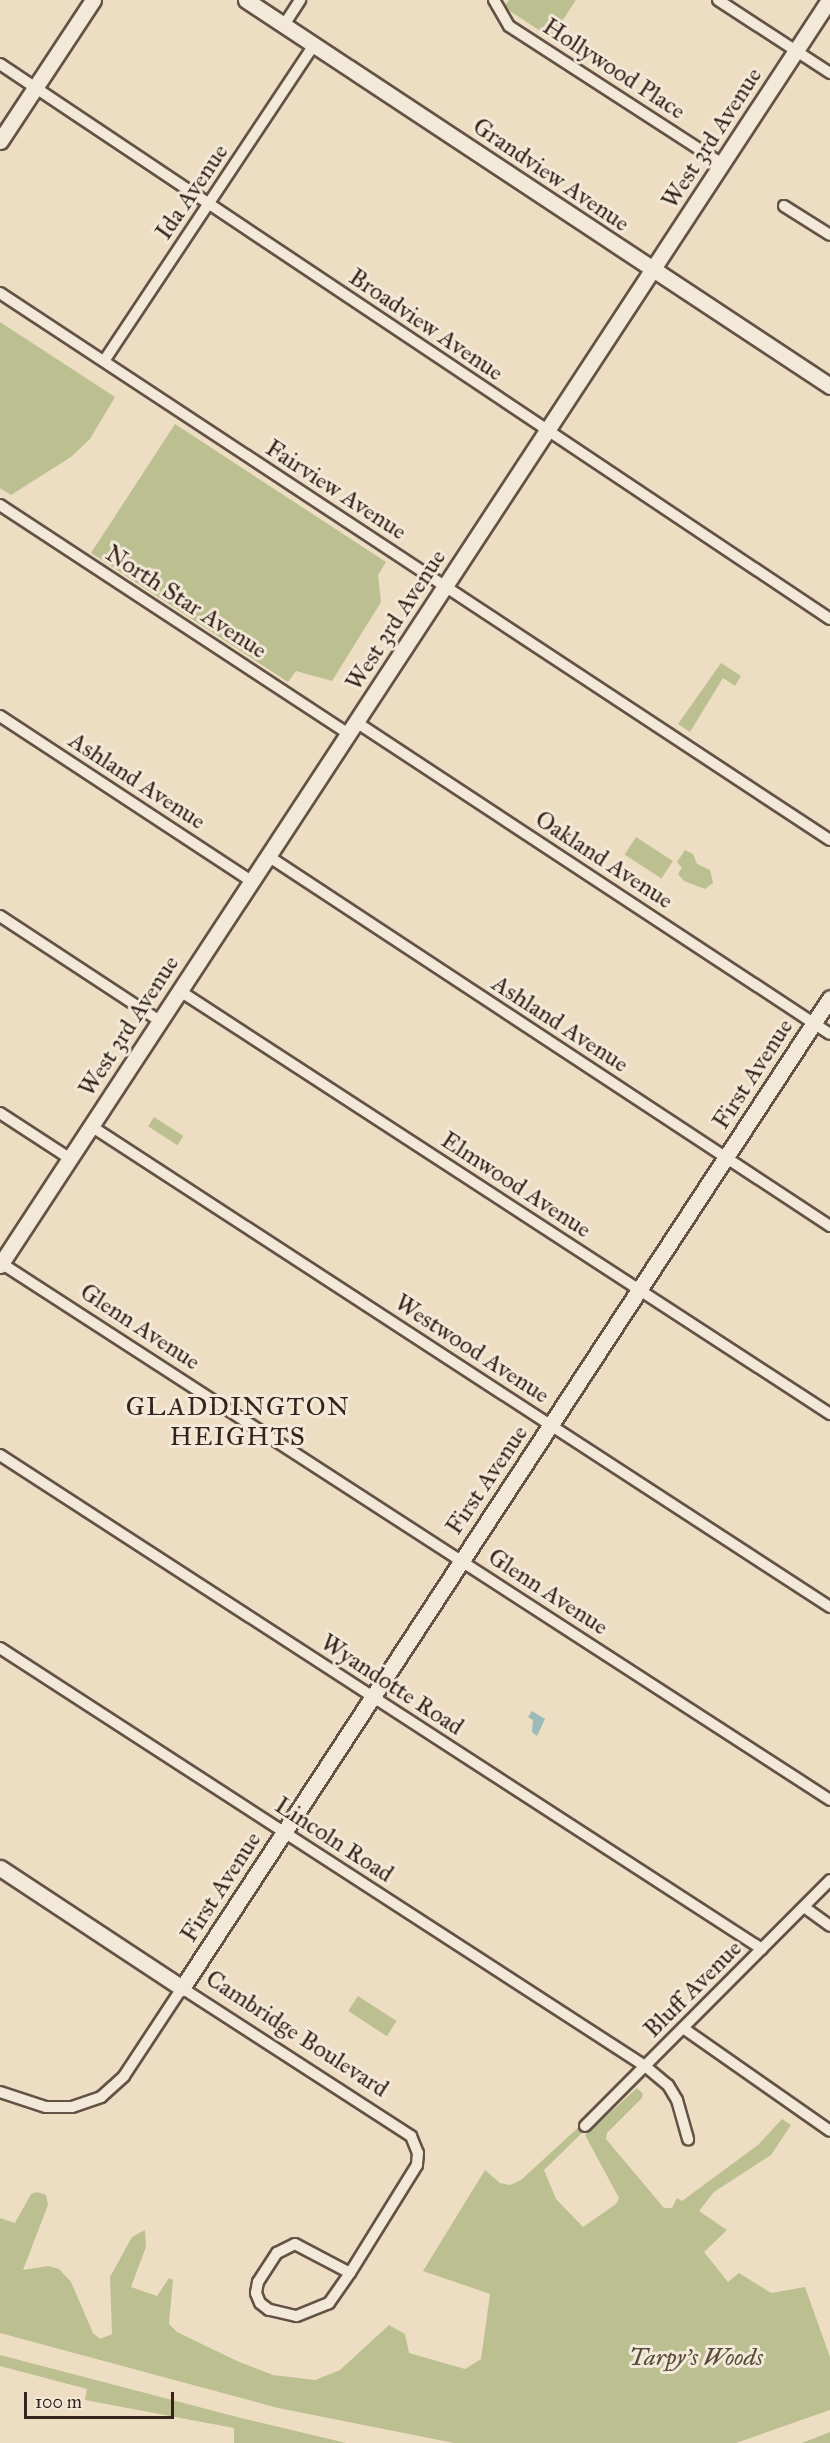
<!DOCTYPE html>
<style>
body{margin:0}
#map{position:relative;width:830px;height:2443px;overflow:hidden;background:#edddc3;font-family:"IM FELL Great Primer",serif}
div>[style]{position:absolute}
.green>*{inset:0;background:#bcc091;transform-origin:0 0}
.water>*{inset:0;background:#9abbb9}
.roads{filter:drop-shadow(2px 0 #645246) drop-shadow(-2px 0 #645246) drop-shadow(0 2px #645246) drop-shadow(0 -2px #645246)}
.street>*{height:10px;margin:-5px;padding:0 5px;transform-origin:5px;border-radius:5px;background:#f3e9d8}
.secondary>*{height:15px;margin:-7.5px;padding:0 7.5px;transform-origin:7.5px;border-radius:7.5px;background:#f3e9d8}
span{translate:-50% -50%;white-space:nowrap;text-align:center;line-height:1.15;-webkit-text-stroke:6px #f3e9d8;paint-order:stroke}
.street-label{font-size:24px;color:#36241c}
.park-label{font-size:24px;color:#584b39;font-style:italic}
.neighbourhood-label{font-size:26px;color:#36241c;letter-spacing:1.5px}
.scale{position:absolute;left:24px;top:2392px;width:150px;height:27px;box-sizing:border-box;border:3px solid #36241c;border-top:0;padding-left:8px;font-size:18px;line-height:21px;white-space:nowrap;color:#36241c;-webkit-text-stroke:4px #f3e9d8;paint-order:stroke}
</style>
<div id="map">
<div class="green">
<i style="clip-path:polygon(509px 0,576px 0,551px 38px,504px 7px)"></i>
<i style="clip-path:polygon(0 322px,115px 397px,90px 439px,71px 457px,11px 495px,0 488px)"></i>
<i style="clip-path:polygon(175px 424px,386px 562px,378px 575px,381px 602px,332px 681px,296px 671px,288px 682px,91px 553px)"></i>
<i style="clip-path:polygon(721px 663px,741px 676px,735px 686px,723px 678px,690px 732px,678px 724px)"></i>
<i style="left:636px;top:837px;width:44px;height:21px;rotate:33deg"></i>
<i style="clip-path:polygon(685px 850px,693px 854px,697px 864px,710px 870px,713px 883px,705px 889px,684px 881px,678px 874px,682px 868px,677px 862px)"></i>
<i style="left:154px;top:1117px;width:35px;height:11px;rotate:33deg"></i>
<i style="left:358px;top:1996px;width:46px;height:18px;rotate:33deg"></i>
<i style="clip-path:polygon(637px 2088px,643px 2094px,642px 2098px,607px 2133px,606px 2139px,664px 2208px,672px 2208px,677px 2198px,682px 2201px,758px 2145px,782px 2119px,791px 2125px,771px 2155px,714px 2192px,699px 2211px,727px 2230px,704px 2252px,728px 2282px,739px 2273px,771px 2293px,805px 2287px,830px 2357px,830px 2410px,736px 2443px,454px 2443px,278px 2408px,0 2333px,0 2218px,15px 2223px,31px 2194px,37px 2192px,46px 2195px,48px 2205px,23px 2270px,48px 2266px,59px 2269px,71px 2282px,93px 2333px,100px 2339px,112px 2334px,110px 2277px,132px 2237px,145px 2230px,146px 2247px,131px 2287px,157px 2296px,169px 2278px,173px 2280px,169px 2324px,177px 2332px,237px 2361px,273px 2375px,315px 2380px,340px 2370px,389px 2325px,405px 2334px,409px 2353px,465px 2369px,481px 2359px,490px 2294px,423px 2271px,485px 2170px,500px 2183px,510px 2185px,521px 2180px,582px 2124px,587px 2128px,544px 2170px,556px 2199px,583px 2227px,616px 2204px,619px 2198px,585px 2135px)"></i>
<i style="clip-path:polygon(0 2355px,241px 2418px,346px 2443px,234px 2443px,234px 2428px,85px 2400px,87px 2389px,0 2366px)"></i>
<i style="clip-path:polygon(830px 2432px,830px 2443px,802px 2443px)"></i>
</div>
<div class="water">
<i style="clip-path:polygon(532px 1711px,545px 1719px,537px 1736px,532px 1732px,533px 1720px,528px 1717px)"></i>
</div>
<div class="roads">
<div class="street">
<i style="left:494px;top:0;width:30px;rotate:60deg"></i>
<i style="left:509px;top:26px;width:254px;rotate:32.9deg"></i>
<i style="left:718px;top:0;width:134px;rotate:33.1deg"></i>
<i style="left:284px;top:25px;width:30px;rotate:-57deg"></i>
<i style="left:0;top:64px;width:998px;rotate:33.77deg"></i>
<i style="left:784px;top:206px;width:54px;rotate:32.2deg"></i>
<i style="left:0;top:293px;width:994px;rotate:33.39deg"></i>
<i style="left:104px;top:361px;width:379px;rotate:-56.4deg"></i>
<i style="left:0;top:505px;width:417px;rotate:33.3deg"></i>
<i style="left:0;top:716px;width:300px;rotate:33.3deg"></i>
<i style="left:356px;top:722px;width:567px;rotate:33.35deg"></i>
<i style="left:268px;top:856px;width:673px;rotate:33.36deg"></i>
<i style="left:0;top:916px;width:191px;rotate:33.3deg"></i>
<i style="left:180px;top:991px;width:776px;rotate:33.05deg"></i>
<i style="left:0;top:1113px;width:82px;rotate:33.1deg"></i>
<i style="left:91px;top:1126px;width:882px;rotate:33.06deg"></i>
<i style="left:1px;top:1263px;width:988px;rotate:32.93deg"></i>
<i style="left:0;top:1455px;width:908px;rotate:32.96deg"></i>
<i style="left:0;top:1648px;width:769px;rotate:32.95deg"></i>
<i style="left:645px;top:2066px;width:30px;rotate:40deg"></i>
<i style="left:668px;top:2085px;width:17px;rotate:59deg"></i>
<i style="left:677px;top:2100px;width:41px;rotate:74.2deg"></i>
<i style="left:804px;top:1907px;width:32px;rotate:36deg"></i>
<i style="left:683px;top:2028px;width:179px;rotate:35deg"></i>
<i style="left:0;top:2092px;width:48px;rotate:18.1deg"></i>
<i style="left:46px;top:2107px;width:26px"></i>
<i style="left:72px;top:2107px;width:31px;rotate:-19deg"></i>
<i style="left:101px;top:2097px;width:31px;rotate:-42deg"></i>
<i style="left:124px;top:2076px;width:105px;rotate:-56.6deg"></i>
<i style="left:182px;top:1988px;width:273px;rotate:32.9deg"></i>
<i style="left:411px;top:2136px;width:18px;rotate:68deg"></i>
<i style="left:418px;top:2153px;width:12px;rotate:95deg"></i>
<i style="left:417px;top:2165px;width:127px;rotate:121.8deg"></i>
<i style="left:585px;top:2126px;width:347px;rotate:-45.1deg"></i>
<i style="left:295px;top:2244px;width:62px;rotate:27.8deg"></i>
<i style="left:350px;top:2273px;width:37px;rotate:125deg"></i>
<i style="left:329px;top:2303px;width:35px;rotate:158deg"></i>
<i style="left:296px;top:2316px;width:28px;rotate:-167deg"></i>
<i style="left:269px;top:2310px;width:11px;rotate:-142deg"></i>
<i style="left:260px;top:2303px;width:11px;rotate:-112deg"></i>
<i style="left:256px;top:2293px;width:11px;rotate:-80deg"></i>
<i style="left:258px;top:2282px;width:35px;rotate:-57deg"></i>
<i style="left:277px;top:2253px;width:20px;rotate:-27deg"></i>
</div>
<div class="secondary">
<i style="left:246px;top:0;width:700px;rotate:33.46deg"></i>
<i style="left:0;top:141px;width:169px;rotate:-56.6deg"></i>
<i style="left:0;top:1265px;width:1512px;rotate:-56.76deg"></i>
<i style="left:0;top:1868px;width:218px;rotate:33.4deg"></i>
<i style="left:182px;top:1988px;width:1183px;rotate:-56.79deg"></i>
</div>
</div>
<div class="street-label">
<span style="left:614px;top:69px;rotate:33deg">Hollywood Place</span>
<span style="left:712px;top:138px;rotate:-57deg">West 3rd Avenue</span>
<span style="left:551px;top:175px;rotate:34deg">Grandview Avenue</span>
<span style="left:192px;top:192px;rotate:-56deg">Ida Avenue</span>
<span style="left:426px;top:325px;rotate:34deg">Broadview Avenue</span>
<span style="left:336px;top:490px;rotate:33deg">Fairview Avenue</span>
<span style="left:186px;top:602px;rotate:33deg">North Star Avenue</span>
<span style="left:396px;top:620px;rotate:-57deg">West 3rd Avenue</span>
<span style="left:137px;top:781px;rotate:33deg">Ashland Avenue</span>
<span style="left:604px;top:860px;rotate:33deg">Oakland Avenue</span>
<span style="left:560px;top:1024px;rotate:33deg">Ashland Avenue</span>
<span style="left:129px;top:1026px;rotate:-57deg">West 3rd Avenue</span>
<span style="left:753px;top:1074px;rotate:-57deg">First Avenue</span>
<span style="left:516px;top:1185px;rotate:33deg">Elmwood Avenue</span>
<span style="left:140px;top:1327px;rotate:33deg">Glenn Avenue</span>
<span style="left:472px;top:1349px;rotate:33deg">Westwood Avenue</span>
<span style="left:487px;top:1480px;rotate:-56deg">First Avenue</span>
<span style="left:548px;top:1592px;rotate:33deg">Glenn Avenue</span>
<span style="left:392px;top:1685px;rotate:33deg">Wyandotte Road</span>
<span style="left:334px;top:1840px;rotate:33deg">Lincoln Road</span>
<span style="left:221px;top:1887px;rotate:-57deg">First Avenue</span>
<span style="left:693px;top:1989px;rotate:-45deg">Bluff Avenue</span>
<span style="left:297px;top:2034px;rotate:33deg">Cambridge Boulevard</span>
</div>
<div class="park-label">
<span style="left:696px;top:2358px">Tarpy's Woods</span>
</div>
<div class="neighbourhood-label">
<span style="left:238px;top:1422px">GLADDINGTON<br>HEIGHTS</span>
</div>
<div class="scale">100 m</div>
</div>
